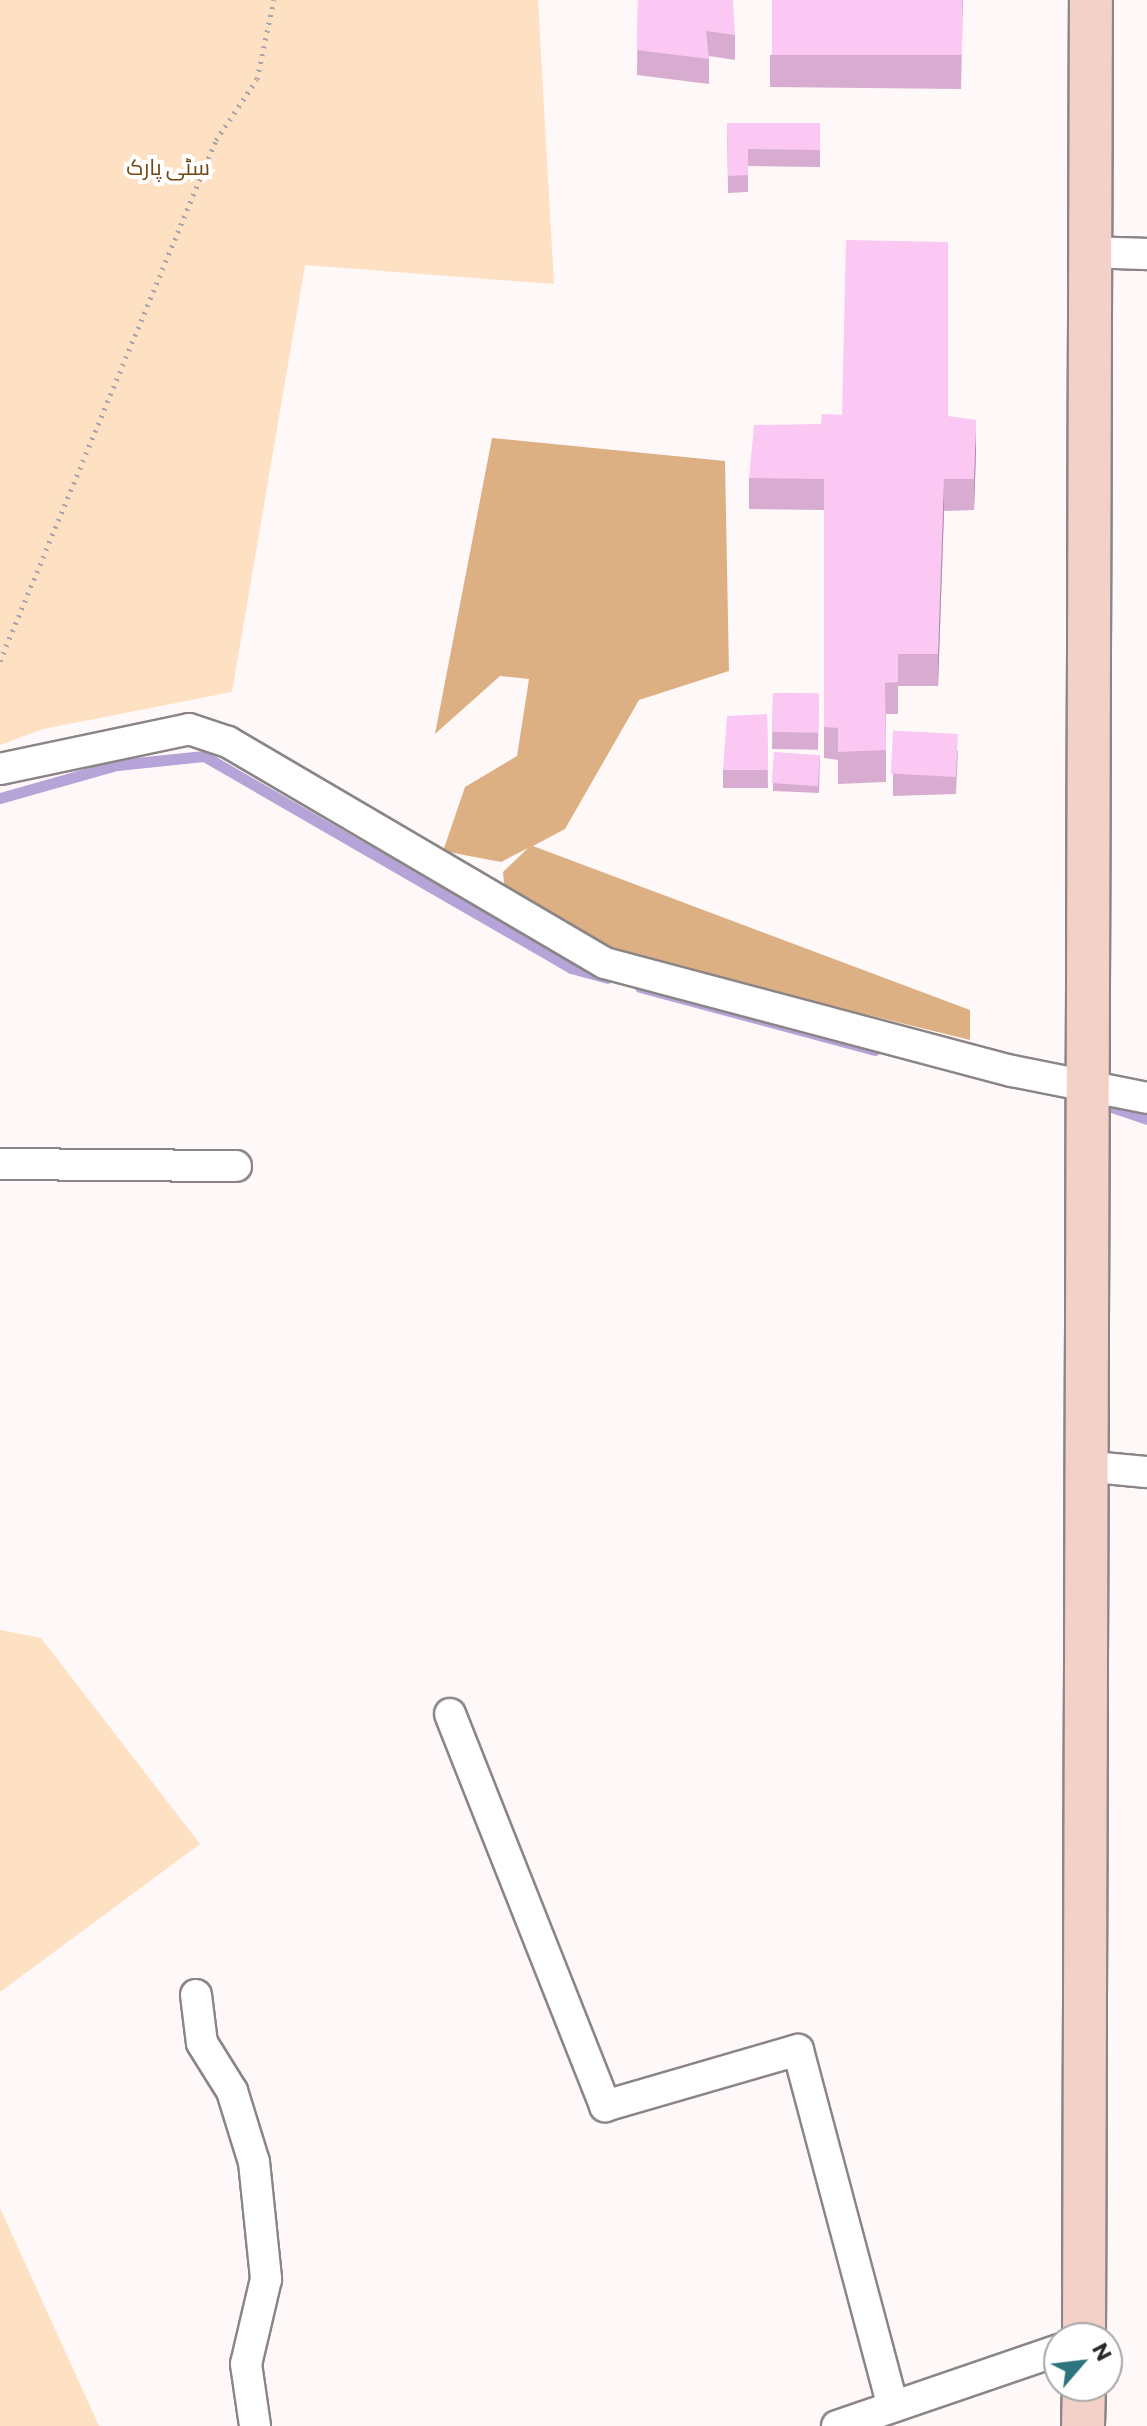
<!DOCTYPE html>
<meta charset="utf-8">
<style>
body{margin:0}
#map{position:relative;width:1147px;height:2426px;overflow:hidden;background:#fff8f9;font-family:Commissioner,Cairo,sans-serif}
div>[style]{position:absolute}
.green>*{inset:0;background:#fee0c3}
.forest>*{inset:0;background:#ddb084}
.stream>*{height:11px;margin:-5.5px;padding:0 5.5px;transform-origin:5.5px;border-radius:5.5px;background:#b6a4d9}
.path>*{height:5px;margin-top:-2.5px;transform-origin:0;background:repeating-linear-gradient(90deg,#aaa5a6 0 2px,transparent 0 8px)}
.roads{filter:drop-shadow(2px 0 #8b8586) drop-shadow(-2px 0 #8b8586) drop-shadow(0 2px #8b8586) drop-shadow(0 -2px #8b8586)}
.street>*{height:30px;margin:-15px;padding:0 15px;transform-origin:15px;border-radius:15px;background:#fff}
.secondary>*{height:42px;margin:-21px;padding:0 21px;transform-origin:21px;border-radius:21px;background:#f3d0c8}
.wall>*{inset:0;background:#d7acd0;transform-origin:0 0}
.shaded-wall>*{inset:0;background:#af8ca9}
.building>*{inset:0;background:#fac8f2;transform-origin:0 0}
span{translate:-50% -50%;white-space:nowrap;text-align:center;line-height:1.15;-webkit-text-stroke:8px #fff;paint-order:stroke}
.park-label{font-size:22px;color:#734714}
.north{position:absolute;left:1043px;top:2322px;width:80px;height:80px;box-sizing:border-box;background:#fff;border:2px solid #a9a8a9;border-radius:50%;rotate:62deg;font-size:22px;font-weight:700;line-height:32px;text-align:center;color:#292627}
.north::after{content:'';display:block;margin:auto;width:28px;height:36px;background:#2d757e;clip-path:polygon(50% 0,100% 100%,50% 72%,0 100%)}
</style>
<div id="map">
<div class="green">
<i style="clip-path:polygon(0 0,538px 0,554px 284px,305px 265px,232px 692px,43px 729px,0 745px)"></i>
<i style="clip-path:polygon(0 1630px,41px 1638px,200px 1844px,0 1992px)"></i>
<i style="clip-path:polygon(0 2208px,99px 2426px,0 2426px)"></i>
</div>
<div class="forest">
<i style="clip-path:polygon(492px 438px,725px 461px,729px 671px,639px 700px,565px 829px,533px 846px,970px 1010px,970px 1040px,613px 952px,505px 893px,503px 872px,528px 848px,501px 862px,443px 851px,465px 787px,517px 756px,529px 679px,500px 676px,435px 734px)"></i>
</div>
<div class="stream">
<i style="left:0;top:798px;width:122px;rotate:-15.8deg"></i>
<i style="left:117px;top:765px;width:87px;rotate:-5.9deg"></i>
<i style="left:204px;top:756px;width:424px;rotate:30deg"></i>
<i style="left:571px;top:968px;width:38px;rotate:15deg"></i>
<i style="left:640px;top:987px;width:243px;rotate:15deg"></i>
<i style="left:1103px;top:1104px;width:46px;rotate:18.8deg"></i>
</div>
<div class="path">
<i style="left:0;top:661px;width:564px;rotate:-67.48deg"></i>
<i style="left:216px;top:140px;width:73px;rotate:-56.1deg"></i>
<i style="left:257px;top:79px;width:81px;rotate:-77.9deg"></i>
</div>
<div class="roads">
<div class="street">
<i style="left:1086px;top:252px;width:61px;rotate:1.9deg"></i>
<i style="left:0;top:769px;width:193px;rotate:-11.9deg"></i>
<i style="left:189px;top:729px;width:41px;rotate:18.4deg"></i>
<i style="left:228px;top:742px;width:437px;rotate:30.4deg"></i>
<i style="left:605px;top:963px;width:421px;rotate:14.9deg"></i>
<i style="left:1012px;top:1071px;width:138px;rotate:11.3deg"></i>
<i style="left:0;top:1164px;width:236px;rotate:0.5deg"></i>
<i style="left:1083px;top:1466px;width:64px;rotate:5.4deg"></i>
<i style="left:450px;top:1714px;width:422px;rotate:68.4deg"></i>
<i style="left:605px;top:2106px;width:201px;rotate:-16.2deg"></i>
<i style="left:798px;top:2050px;width:369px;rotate:75.1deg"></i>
<i style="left:196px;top:1995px;width:48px;rotate:82.9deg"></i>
<i style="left:202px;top:2043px;width:57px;rotate:58deg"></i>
<i style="left:232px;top:2091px;width:74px;rotate:72.8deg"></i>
<i style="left:254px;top:2162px;width:118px;rotate:84.1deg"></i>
<i style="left:266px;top:2279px;width:87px;rotate:103.2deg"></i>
<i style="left:246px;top:2364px;width:63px;rotate:81.7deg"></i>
<i style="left:837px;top:2426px;width:235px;rotate:-18.9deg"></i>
</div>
<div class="secondary">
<i style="left:1084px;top:2338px;width:2338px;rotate:-89.83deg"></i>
<i style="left:1083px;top:2426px;width:40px;rotate:-88.6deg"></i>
</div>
</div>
<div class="wall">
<i style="clip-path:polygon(638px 0,735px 35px,735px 60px,709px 56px,709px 84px,637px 75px)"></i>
<i style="clip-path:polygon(963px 0,961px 89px,770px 87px,770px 55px)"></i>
<i style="clip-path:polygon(727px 123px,820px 123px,820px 167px,748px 166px,748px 192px,728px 193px)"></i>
<i style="clip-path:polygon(948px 416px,976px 451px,974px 510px,944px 511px,938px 686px,898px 686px,898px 714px,886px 714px,886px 782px,838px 784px,838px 760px,824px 758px,824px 510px,749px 509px,749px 478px,821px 424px)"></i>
<i style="left:773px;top:693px;width:46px;height:56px;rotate:1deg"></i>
<i style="clip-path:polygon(767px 714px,768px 788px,723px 788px,723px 770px)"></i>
<i style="clip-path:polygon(893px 736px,958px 751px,956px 794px,893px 796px)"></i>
<i style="clip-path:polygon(820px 755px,819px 793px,773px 791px,773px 783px)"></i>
</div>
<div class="shaded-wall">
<i style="clip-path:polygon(976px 420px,976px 451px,974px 510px,974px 479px)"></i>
<i style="clip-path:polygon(944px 479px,944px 511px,938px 686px,938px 654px)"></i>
</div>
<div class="building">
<i style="clip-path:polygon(638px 0,733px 0,735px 35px,706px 31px,709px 59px,637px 50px)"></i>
<i style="left:772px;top:0;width:190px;height:55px"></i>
<i style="clip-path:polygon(727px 123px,820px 123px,820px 150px,748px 149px,748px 175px,728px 176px)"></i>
<i style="clip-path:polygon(846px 240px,948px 242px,948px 416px,976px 420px,974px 479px,944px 479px,938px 654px,898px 654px,898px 682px,885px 683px,886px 750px,838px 752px,838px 728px,824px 727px,824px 479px,749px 478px,754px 425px,821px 424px,822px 414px,842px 415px)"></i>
<i style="left:773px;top:693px;width:46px;height:39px;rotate:1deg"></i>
<i style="clip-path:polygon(767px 714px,768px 770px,723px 770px,727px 716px)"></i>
<i style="left:958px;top:734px;width:43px;height:65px;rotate:93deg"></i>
<i style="left:774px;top:752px;width:46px;height:31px;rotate:4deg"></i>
</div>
<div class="park-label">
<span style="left:168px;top:167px">سٹی پارک</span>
</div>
<div class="north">N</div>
</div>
